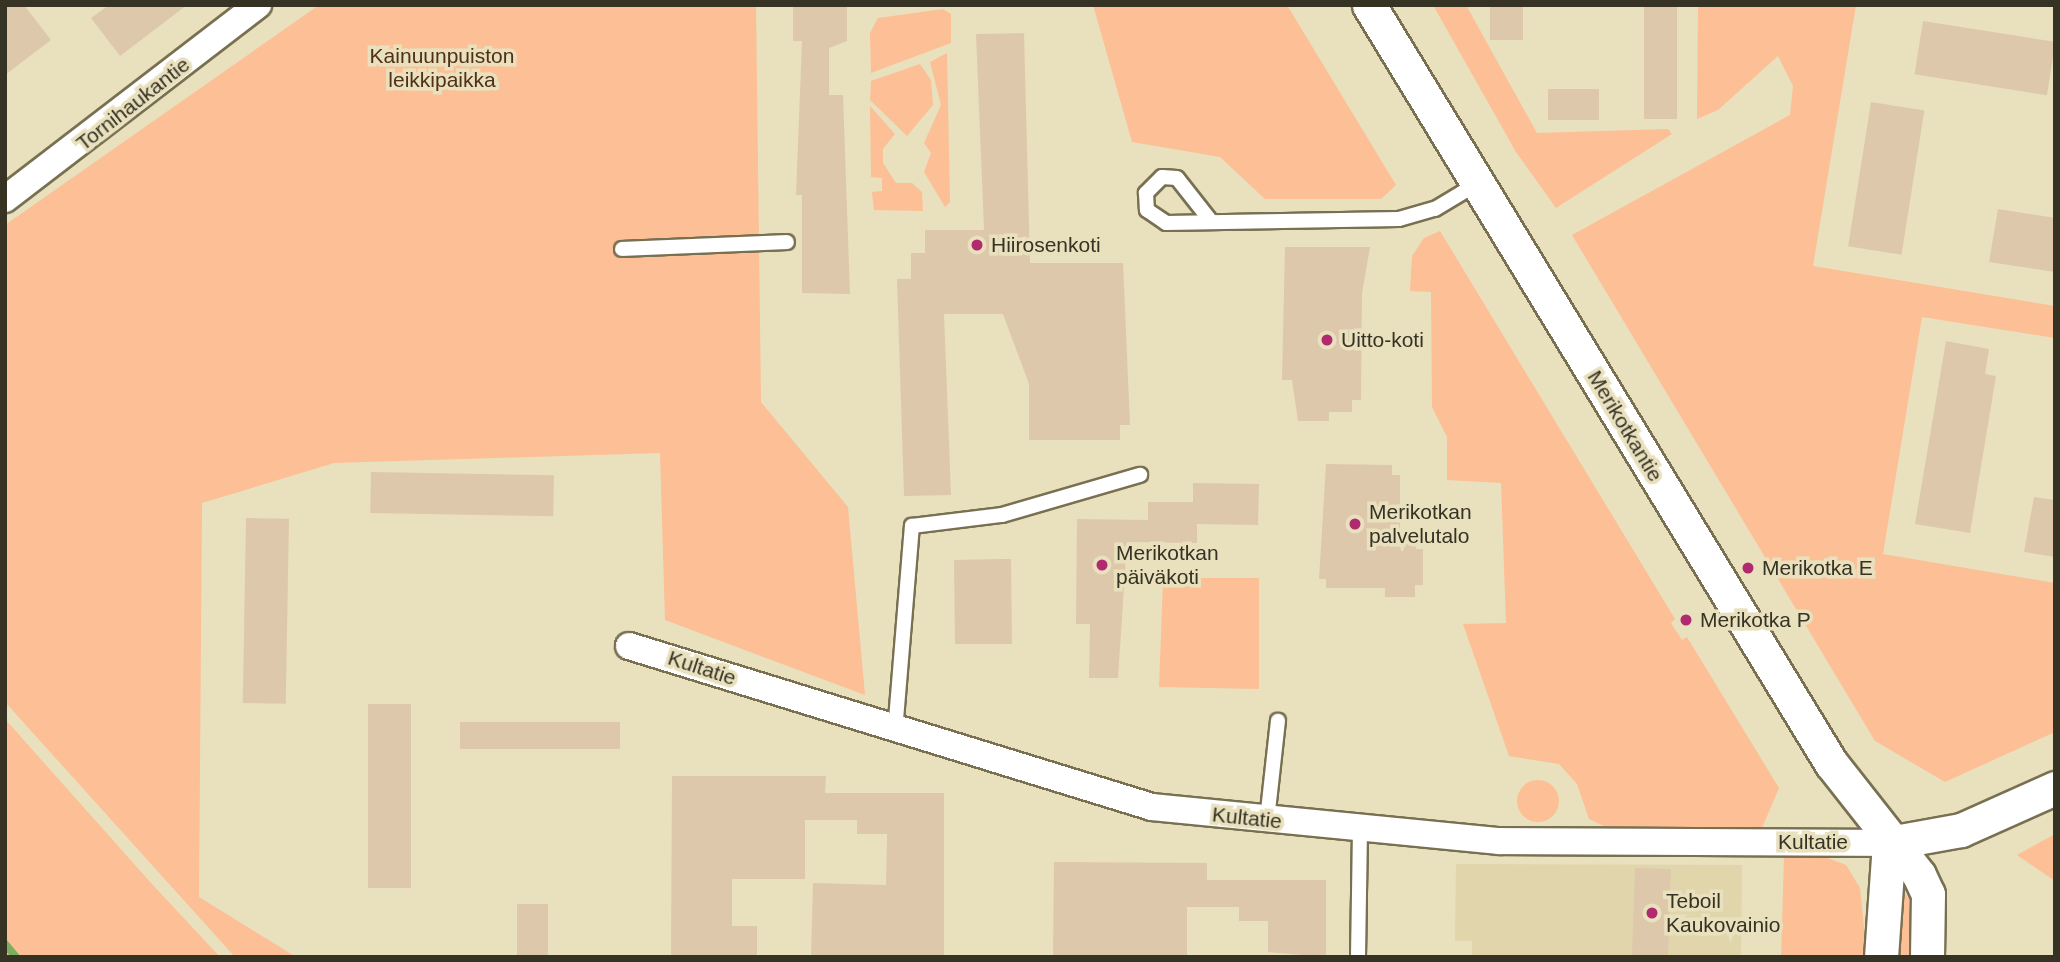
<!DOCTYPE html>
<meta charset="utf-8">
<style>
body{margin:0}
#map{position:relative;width:2060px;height:962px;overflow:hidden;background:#e9e0be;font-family:Arial,sans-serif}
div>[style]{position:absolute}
.built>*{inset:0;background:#e0d5ab}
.green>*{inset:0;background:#fdbf95}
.round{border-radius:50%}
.stream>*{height:8px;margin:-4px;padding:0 4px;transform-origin:4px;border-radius:4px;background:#7bae60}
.building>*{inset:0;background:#ddc8ab;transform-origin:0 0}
.roads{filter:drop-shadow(2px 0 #787051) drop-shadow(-2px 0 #787051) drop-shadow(0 2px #787051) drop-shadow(0 -2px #787051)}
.service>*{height:14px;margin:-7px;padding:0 7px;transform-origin:7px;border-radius:7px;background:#fff}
.minor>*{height:26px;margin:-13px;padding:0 13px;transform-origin:13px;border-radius:13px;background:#fff}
.tertiary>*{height:33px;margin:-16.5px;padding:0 16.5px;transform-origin:16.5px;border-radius:16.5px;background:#fff}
.dots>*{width:19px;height:19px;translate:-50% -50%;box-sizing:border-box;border:4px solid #e9e0be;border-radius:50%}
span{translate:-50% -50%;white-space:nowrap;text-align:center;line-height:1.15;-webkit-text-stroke:7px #e9e0be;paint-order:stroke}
.park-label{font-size:21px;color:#513018}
.street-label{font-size:21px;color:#363325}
.poi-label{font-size:21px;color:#363325}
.left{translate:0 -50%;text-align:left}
.frame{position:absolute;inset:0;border:7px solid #363325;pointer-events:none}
</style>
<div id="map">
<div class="built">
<i style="clip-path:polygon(1456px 864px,1742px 865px,1741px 957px,1472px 957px,1472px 941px,1455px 941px)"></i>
</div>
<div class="green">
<i style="clip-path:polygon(319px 5px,756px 5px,761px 402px,848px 507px,865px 695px,665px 620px,660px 453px,334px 463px,202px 503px,199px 897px,296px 957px,235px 957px,5px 702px,5px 225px)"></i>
<i style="clip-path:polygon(1093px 5px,1287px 5px,1396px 185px,1381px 199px,1265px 199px,1220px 157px,1132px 142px)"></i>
<i style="clip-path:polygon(1433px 5px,1466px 5px,1537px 133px,1668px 129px,1672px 134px,1556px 208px,1516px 152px)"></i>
<i style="clip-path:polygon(1698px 5px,1856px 5px,1813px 266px,2055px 306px,2055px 338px,1922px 317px,1883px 554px,2055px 583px,2055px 732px,1945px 782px,1875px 741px,1572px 235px,1790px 115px,1793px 86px,1778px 56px,1718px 110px,1697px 119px)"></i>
<i style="clip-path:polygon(943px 9px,951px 14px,951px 43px,871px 73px,870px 33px,878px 18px)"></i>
<i style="clip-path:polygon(947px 53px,950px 202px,945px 207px,924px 172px,931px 153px,924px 143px,941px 105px,930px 62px)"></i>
<i style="clip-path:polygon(920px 64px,931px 80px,933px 105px,907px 136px,870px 100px,871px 81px)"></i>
<i style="clip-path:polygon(870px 106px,895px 134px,883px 149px,883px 163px,896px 183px,912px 183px,922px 192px,923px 211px,874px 210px,872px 192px,882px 191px,882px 178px,871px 177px)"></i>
<i style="clip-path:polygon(1440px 231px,1675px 619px,1671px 623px,1682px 640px,1687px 637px,1779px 788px,1762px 828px,1608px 828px,1589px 819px,1577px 784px,1559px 764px,1509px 756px,1463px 624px,1506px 623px,1501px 483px,1447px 480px,1447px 437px,1432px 407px,1431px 292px,1410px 291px,1412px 256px,1424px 238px)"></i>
<i style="clip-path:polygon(1203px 578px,1259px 578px,1259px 689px,1159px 687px,1163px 581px)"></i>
<i style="clip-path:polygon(5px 719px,151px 883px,220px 957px,5px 957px)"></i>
<i class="round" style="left:1517px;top:780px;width:42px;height:42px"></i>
<i style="clip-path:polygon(2055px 834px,2055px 881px,2017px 855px)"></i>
<i style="clip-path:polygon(1820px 855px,1846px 865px,1860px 888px,1867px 957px,1781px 957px,1784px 856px)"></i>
<i style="clip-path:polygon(1902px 890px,1913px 903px,1911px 957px,1898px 957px)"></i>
</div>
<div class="stream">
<i style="left:5px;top:944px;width:17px;rotate:50deg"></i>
</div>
<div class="building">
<i style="clip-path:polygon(5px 5px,24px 5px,51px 40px,5px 75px)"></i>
<i style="clip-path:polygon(109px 5px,187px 5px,120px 56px,91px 18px)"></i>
<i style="clip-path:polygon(793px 5px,847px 5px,847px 41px,829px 48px,829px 95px,843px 95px,850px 294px,802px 293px,802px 195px,796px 195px,802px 41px,793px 41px)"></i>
<i style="left:1490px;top:5px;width:33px;height:35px"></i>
<i style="left:1644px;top:5px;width:33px;height:114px"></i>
<i style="left:1923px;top:21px;width:134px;height:54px;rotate:9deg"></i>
<i style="clip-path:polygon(1024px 33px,1030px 263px,1123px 263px,1130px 425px,1120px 425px,1120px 440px,1029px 440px,1029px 384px,1003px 314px,944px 314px,951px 495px,904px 496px,897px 279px,911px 279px,911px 253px,925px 253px,925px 230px,984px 230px,976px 34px)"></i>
<i style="left:1548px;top:89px;width:51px;height:31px"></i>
<i style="left:1871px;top:102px;width:54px;height:146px;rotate:9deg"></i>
<i style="clip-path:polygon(1998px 209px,2055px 218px,2055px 272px,1989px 262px)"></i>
<i style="clip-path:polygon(1285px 247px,1370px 247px,1362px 293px,1361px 400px,1352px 400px,1352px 412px,1329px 412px,1329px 421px,1298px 421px,1292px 380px,1282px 380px)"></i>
<i style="clip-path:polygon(1946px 341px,1989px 349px,1985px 374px,1996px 376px,1970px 533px,1915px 524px)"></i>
<i style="clip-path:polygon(1326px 464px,1392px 465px,1392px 475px,1400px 475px,1400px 539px,1416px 539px,1416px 549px,1423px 549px,1423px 585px,1415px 585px,1415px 597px,1385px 597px,1385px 588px,1326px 588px,1326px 579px,1319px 579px)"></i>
<i style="left:371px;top:472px;width:183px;height:41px;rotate:1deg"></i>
<i style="clip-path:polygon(1193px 483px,1259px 484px,1258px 525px,1197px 524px,1197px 543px,1127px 542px,1118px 678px,1089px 678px,1090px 624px,1076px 624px,1077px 519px,1148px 520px,1148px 502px,1193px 502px)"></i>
<i style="clip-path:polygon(2034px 497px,2055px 500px,2055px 557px,2024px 552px)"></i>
<i style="left:246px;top:518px;width:43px;height:185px;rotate:1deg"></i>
<i style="clip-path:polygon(1000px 559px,1011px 559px,1012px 644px,955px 644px,954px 560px)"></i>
<i style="left:411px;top:704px;width:184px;height:43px;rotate:90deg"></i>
<i style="left:620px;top:722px;width:27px;height:160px;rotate:90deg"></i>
<i style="clip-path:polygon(672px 776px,826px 776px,825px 793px,944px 793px,944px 957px,811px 957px,813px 883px,886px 885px,887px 834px,857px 834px,857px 820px,805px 820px,805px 879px,732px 879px,732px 926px,757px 926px,757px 957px,671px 957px)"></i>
<i style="clip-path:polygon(1054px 862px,1207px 863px,1207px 880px,1326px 880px,1326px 957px,1268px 952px,1268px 921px,1239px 921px,1239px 907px,1187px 907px,1187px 957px,1053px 957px)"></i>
<i style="left:1635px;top:868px;width:36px;height:89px;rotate:2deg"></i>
<i style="left:517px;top:904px;width:31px;height:53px"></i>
</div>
<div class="roads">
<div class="service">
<i style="left:1210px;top:220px;width:53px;rotate:-128.2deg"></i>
<i style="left:1177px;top:178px;width:15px;rotate:-176deg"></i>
<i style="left:1162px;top:177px;width:23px;rotate:135deg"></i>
<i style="left:1146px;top:193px;width:17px;rotate:87deg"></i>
<i style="left:1147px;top:210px;width:23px;rotate:34deg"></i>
<i style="left:1166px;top:223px;width:233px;rotate:-1deg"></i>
<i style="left:1399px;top:219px;width:37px;rotate:-16deg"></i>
<i style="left:1435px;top:209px;width:47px;rotate:-31deg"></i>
<i style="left:622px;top:249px;width:165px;rotate:-2.4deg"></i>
<i style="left:895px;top:732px;width:207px;rotate:-85.3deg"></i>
<i style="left:912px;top:526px;width:91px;rotate:-7deg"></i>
<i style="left:1002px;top:515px;width:144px;rotate:-16.2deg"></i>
<i style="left:1267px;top:820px;width:100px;rotate:-83.7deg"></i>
<i style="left:1358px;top:957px;width:127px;rotate:-89.1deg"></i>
</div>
<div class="minor">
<i style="left:5px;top:199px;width:319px;rotate:-37.5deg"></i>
<i style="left:629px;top:646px;width:547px;rotate:17.11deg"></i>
<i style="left:1152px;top:807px;width:349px;rotate:5.6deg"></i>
<i style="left:1499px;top:841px;width:390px;rotate:0.3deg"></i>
</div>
<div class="tertiary">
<i style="left:1369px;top:5px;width:888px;rotate:58.64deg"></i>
<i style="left:1831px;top:763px;width:142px;rotate:51.8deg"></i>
<i style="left:1919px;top:875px;width:21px;rotate:65deg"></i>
<i style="left:1928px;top:894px;width:63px;rotate:90.9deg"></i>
<i style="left:1889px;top:843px;width:73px;rotate:-10.2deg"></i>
<i style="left:1961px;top:830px;width:103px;rotate:-24.1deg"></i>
<i style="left:1881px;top:957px;width:114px;rotate:-86deg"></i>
</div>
</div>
<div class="dots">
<i style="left:977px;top:245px;background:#b12a6f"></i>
<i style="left:1327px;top:340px;background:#b12a6f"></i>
<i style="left:1355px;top:524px;background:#b12a6f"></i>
<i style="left:1102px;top:565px;background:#b12a6f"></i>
<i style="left:1748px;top:568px;background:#b12a6f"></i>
<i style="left:1686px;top:620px;background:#b12a6f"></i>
<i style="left:1652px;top:913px;background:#b12a6f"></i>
</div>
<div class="park-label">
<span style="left:442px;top:68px">Kainuunpuiston<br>leikkipaikka</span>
</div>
<div class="street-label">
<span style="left:133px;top:104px;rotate:-38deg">Tornihaukantie</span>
<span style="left:1625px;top:426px;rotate:59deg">Merikotkantie</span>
<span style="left:702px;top:668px;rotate:18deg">Kultatie</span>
<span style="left:1247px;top:818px;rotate:6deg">Kultatie</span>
<span style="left:1813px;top:842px">Kultatie</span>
</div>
<div class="poi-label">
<span class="left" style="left:991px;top:245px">Hiirosenkoti</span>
<span class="left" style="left:1341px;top:340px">Uitto-koti</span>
<span class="left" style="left:1369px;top:524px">Merikotkan<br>palvelutalo</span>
<span class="left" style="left:1116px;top:565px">Merikotkan<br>päiväkoti</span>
<span class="left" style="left:1762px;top:568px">Merikotka E</span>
<span class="left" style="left:1700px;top:620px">Merikotka P</span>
<span class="left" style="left:1666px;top:913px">Teboil<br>Kaukovainio</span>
</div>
<div class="frame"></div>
</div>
